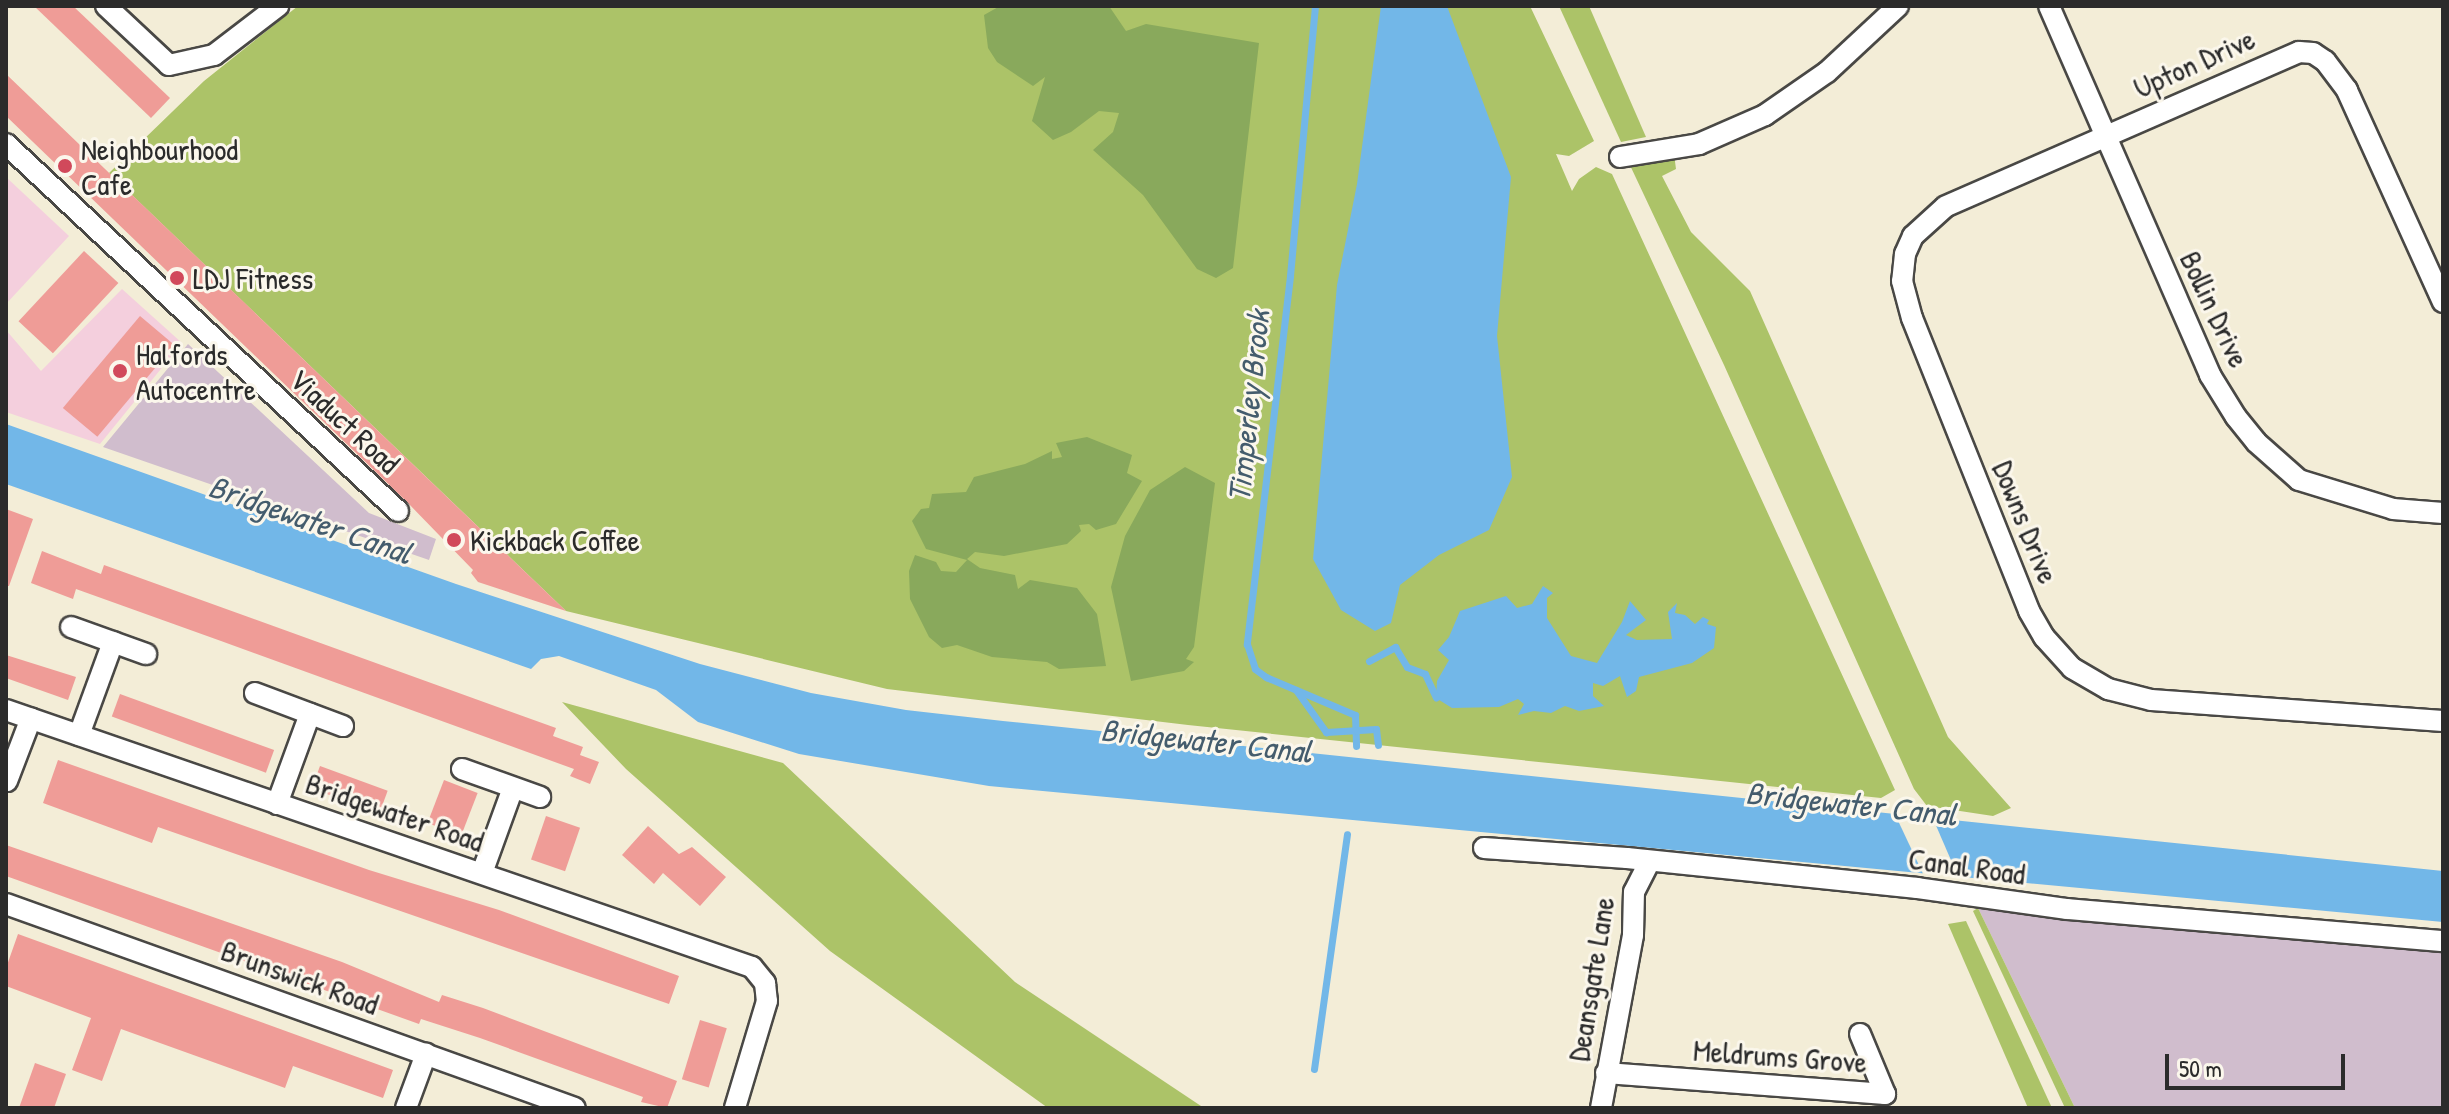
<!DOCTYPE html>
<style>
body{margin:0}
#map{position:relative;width:2449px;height:1114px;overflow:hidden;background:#f3edd7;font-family:"Patrick Hand",sans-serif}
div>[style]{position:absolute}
.built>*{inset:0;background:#f4cfdd}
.industrial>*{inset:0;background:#d0bdcd}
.green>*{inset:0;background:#acc368}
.forest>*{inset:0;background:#89a95c}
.water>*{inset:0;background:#72b7e8}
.pier>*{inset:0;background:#f3edd7}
.stream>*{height:7px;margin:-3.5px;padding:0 3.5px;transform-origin:3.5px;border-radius:3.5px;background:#72b7e8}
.building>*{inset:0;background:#ef9c97;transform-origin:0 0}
.roads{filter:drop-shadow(2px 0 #494845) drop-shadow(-2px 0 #494845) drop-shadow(0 2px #494845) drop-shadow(0 -2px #494845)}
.street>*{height:20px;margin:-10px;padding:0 10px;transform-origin:10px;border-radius:10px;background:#fff}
.dots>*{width:22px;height:22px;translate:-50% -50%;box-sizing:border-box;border:4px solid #fbf7ec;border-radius:50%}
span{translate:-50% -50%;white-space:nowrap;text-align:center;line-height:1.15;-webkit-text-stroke:6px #fbf7ec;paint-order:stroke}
.street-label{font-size:30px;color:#2b2b2b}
.poi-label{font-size:30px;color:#2b2b2b}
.left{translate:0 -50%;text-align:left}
.water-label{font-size:32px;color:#445c6d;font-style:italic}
.frame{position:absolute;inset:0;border:8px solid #2b2b2b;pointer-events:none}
.scale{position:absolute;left:2165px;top:1054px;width:180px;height:36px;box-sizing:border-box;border:4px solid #2b2b2b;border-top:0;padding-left:10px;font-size:24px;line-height:28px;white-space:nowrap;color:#2b2b2b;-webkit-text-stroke:6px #fbf7ec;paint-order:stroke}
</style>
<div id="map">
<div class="built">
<i style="clip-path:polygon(6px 177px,69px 236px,6px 304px)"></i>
<i style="clip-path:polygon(122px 289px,182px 343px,100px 444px,6px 412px,6px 330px,41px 371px)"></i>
</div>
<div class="industrial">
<i style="clip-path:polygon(188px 344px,369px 513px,436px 539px,429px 560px,103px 447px)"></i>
<i style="clip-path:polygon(1978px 908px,2443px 952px,2443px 1108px,2075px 1108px)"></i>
</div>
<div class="green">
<i style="clip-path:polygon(298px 6px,1530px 6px,1594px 141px,1569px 156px,1556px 154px,1572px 191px,1579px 179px,1596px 167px,1612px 174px,1895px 790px,1881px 798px,1188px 725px,887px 689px,566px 611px,109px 173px,204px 81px)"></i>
<i style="clip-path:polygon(1559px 6px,1589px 6px,1646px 137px,1621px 142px)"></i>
<i style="clip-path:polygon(1674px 154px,1676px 169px,1662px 176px,1691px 232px,1750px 291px,1948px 737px,2011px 808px,1993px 816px,1927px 806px,1914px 789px,1724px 365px,1628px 161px)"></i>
<i style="clip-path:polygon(562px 702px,783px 763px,1015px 982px,1204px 1108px,1048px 1108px,830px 951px,626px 769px)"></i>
<i style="clip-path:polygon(1978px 908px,2075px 1108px,2065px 1108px,1973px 911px)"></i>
<i style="clip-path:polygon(1966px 921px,2052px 1108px,2028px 1108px,1948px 924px)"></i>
</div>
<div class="forest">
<i style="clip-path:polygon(1000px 6px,1109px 6px,1126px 31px,1146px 24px,1259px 43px,1233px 268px,1216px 278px,1197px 269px,1143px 195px,1093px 150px,1113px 132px,1119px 113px,1099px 111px,1071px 132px,1053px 140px,1032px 121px,1045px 77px,1033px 86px,997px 62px,988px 48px,984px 15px)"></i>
<i style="clip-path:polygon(1087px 437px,1132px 455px,1127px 473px,1142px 481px,1116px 524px,1096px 530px,1089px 524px,1079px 525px,1081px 531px,1067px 544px,1004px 556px,975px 552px,967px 559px,980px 568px,1015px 575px,1018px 589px,1030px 580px,1077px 588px,1097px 614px,1106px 666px,1059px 669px,1047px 662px,992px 657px,957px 645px,942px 648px,929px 637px,910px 599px,909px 571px,915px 555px,936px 562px,941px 571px,956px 572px,967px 560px,926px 549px,912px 521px,921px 509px,929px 508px,932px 494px,966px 492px,974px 477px,1025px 464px,1052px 451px,1052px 459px,1062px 457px,1056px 443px)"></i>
<i style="clip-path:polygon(1185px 467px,1215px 483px,1194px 647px,1186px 659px,1194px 662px,1184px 671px,1131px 681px,1111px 587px,1125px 536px,1150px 490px)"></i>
</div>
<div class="water">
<i style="clip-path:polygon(1381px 6px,1447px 6px,1511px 177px,1497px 336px,1512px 477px,1489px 530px,1439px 555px,1400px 585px,1391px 623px,1375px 631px,1341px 610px,1313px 559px,1337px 285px,1357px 184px)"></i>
<i style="clip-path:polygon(6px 424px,456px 584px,700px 664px,811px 693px,906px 710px,1003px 721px,2443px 871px,2443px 922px,989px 786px,799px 754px,698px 722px,656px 690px,559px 656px,541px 659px,531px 669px,6px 484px)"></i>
<i style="clip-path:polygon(1543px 586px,1553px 593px,1547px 598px,1547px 618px,1571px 656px,1597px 663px,1622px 622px,1630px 601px,1646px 620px,1626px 635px,1637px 640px,1672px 639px,1668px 612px,1677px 603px,1675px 613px,1685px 615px,1695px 624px,1703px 617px,1709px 620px,1707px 624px,1716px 627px,1714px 648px,1692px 663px,1639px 677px,1636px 691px,1627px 697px,1620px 676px,1603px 686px,1593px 683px,1593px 696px,1604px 706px,1579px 711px,1565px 706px,1551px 713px,1534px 711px,1518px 715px,1524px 704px,1518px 699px,1499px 707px,1452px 708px,1436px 698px,1437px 681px,1449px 660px,1438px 650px,1449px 637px,1460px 611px,1506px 596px,1517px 608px,1532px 604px)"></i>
</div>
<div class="pier">
<i style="clip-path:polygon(1893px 810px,1931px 814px,1960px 881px,1925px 878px)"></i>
</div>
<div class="stream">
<i style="left:1315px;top:6px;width:271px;rotate:95.3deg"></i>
<i style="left:1290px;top:276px;width:371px;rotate:96.7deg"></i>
<i style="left:1247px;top:644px;width:26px;rotate:72deg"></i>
<i style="left:1255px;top:669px;width:14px;rotate:36deg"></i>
<i style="left:1266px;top:677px;width:97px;rotate:23.1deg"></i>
<i style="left:1355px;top:715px;width:31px;rotate:88deg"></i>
<i style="left:1369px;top:661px;width:30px;rotate:-28deg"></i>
<i style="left:1395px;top:647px;width:23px;rotate:59deg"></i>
<i style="left:1407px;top:667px;width:19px;rotate:21deg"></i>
<i style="left:1425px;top:674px;width:26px;rotate:65deg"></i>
<i style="left:1296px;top:690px;width:52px;rotate:54.5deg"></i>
<i style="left:1326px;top:732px;width:50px;rotate:-3.4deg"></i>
<i style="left:1376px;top:729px;width:16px;rotate:83deg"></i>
<i style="left:1314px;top:1069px;width:237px;rotate:-82deg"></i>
</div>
<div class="building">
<i style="clip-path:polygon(34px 6px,73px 6px,170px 98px,151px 118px)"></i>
<i style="clip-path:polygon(6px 74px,448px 498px,566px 611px,478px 582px,471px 573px,473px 570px,407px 502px,6px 116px)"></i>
<i style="left:84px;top:251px;width:47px;height:96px;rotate:43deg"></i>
<i style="left:140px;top:316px;width:45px;height:120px;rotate:40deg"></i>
<i style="clip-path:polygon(6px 509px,33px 519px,9px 586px,6px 586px)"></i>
<i style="clip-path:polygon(42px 551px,101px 574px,104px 565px,556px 728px,553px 736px,583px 747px,580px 755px,599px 762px,590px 784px,570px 776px,574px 769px,221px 641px,76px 589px,73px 599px,31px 583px)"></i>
<i style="clip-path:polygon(6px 655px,76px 677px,68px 700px,6px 678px)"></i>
<i style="left:120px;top:694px;width:164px;height:24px;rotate:20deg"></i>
<i style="clip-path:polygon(58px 760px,369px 870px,499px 910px,679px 976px,669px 1004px,158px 827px,152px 843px,43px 803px)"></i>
<i style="left:320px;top:766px;width:72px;height:24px;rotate:20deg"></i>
<i style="left:444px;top:780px;width:36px;height:46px;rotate:21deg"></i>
<i style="left:546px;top:816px;width:36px;height:46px;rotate:19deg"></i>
<i style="clip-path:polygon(648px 826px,679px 854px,692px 847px,726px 877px,700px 906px,663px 873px,654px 884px,622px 855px)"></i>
<i style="clip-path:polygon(6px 845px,342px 962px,439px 1002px,442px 995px,483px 1008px,677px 1081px,667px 1108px,641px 1102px,643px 1097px,480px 1038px,421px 1019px,419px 1024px,6px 876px)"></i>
<i style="clip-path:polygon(18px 934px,393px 1070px,383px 1098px,293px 1066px,285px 1088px,121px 1029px,102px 1081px,72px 1070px,91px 1018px,6px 986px,6px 968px)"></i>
<i style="left:700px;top:1020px;width:28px;height:62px;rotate:17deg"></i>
<i style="clip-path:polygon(35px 1063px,66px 1074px,54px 1108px,19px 1108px)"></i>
</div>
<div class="roads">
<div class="street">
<i style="left:106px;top:6px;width:86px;rotate:43.1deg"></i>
<i style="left:169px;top:65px;width:46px;rotate:-12.5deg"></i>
<i style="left:214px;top:55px;width:81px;rotate:-37.4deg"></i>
<i style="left:2049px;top:6px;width:403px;rotate:66.4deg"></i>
<i style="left:2210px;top:375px;width:49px;rotate:58.2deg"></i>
<i style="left:2236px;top:417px;width:32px;rotate:51deg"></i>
<i style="left:2256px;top:442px;width:57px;rotate:41.5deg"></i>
<i style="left:2299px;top:480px;width:98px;rotate:17.1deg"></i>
<i style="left:2393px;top:509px;width:50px;rotate:4.6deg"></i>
<i style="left:6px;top:144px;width:537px;rotate:43.11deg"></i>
<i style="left:1620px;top:157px;width:80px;rotate:-9.3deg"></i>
<i style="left:1699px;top:144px;width:72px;rotate:-23.7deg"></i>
<i style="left:1765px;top:115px;width:75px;rotate:-34.7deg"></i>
<i style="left:1827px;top:72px;width:97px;rotate:-42.9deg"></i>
<i style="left:2443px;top:302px;width:233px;rotate:-114.4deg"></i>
<i style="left:2347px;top:90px;width:36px;rotate:-127deg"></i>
<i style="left:2325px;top:61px;width:14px;rotate:-146deg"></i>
<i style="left:2313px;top:53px;width:14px;rotate:-176deg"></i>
<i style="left:2299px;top:52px;width:386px;rotate:156.4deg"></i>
<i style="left:1945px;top:207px;width:43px;rotate:137.8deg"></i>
<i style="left:1913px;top:236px;width:20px;rotate:114deg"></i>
<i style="left:1905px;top:254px;width:27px;rotate:96deg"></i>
<i style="left:1902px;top:281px;width:38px;rotate:75deg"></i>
<i style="left:1912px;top:318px;width:315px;rotate:68.2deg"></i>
<i style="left:2029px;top:611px;width:30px;rotate:60deg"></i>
<i style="left:2044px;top:637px;width:42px;rotate:47.9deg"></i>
<i style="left:2072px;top:668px;width:42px;rotate:30.3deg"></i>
<i style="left:2108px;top:689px;width:44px;rotate:14.3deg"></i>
<i style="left:2151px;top:700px;width:293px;rotate:4.1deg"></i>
<i style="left:71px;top:627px;width:80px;rotate:19.8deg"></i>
<i style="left:255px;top:693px;width:94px;rotate:20.6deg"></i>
<i style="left:6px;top:710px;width:789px;rotate:19.01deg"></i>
<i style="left:752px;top:967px;width:21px;rotate:51deg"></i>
<i style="left:765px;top:983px;width:18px;rotate:84deg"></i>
<i style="left:767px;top:1001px;width:112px;rotate:106.7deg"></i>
<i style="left:79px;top:735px;width:99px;rotate:-69.9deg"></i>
<i style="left:462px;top:769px;width:83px;rotate:19.7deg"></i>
<i style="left:7px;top:781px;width:67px;rotate:-69.1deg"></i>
<i style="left:277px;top:804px;width:96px;rotate:-69.9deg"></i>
<i style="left:1484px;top:848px;width:143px;rotate:4deg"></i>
<i style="left:1627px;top:858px;width:292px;rotate:5.9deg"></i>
<i style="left:1917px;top:888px;width:151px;rotate:8deg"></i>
<i style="left:2067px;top:909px;width:377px;rotate:4.9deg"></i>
<i style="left:482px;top:873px;width:90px;rotate:-70deg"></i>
<i style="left:6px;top:904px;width:604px;rotate:19.72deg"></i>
<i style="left:1606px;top:1073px;width:280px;rotate:4.3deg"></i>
<i style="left:1885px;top:1094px;width:65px;rotate:-112.6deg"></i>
<i style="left:406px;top:1108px;width:58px;rotate:-69.7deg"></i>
<i style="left:1601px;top:1108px;width:176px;rotate:-79.5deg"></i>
<i style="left:1633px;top:935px;width:43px;rotate:-88.7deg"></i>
<i style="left:1634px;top:892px;width:34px;rotate:-63deg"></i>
</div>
</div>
<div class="dots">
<i style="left:65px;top:166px;background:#d1495b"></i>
<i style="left:177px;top:278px;background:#d1495b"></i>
<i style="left:120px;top:371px;background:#d1495b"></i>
<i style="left:454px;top:540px;background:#d1495b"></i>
</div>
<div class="street-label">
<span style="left:2194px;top:63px;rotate:-24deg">Upton Drive</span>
<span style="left:2215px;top:309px;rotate:65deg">Bollin Drive</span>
<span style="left:345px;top:421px;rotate:43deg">Viaduct Road</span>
<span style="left:2026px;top:522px;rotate:68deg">Downs Drive</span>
<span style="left:395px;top:812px;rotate:19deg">Bridgewater Road</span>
<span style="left:1967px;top:866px;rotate:8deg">Canal Road</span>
<span style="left:300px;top:977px;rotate:20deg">Brunswick Road</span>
<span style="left:1591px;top:979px;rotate:-81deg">Deansgate Lane</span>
<span style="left:1780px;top:1056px;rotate:4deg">Meldrums Grove</span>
</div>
<div class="poi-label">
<span class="left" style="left:81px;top:166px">Neighbourhood<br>Cafe</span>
<span class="left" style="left:193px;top:278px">LDJ Fitness</span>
<span class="left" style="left:136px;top:371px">Halfords<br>Autocentre</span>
<span class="left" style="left:470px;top:540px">Kickback Coffee</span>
</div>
<div class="water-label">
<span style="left:1249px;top:406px;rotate:-84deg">Timperley Brook</span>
<span style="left:310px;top:520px;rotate:19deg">Bridgewater Canal</span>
<span style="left:1206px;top:741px;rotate:6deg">Bridgewater Canal</span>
<span style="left:1851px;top:804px;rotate:6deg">Bridgewater Canal</span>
</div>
<div class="frame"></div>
<div class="scale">50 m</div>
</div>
